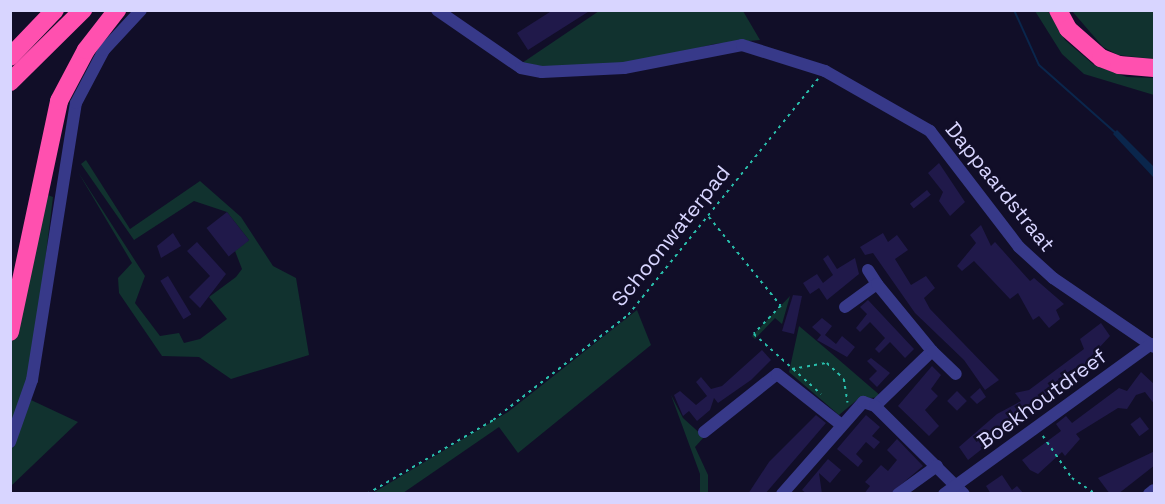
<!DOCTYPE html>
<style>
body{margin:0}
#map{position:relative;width:1165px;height:504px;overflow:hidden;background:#110e28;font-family:"Space Grotesk",sans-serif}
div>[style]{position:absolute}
.green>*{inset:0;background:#11322f}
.water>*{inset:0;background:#0a264c}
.stream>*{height:2px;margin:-1px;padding:0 1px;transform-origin:1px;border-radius:1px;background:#0a264c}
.building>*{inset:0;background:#20194a;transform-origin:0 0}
.path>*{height:1.5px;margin-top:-0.75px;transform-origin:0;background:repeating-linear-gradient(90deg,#29bfac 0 3px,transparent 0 7.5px)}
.minor>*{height:12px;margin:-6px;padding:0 6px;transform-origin:6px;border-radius:6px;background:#373989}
.highway>*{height:18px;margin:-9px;padding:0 9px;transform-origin:9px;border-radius:9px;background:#ff50af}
span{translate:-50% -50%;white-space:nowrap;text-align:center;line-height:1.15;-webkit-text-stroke:5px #110e28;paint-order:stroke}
.street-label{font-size:21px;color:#d8d5ff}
.frame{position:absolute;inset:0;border:12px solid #d8d5ff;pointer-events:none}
</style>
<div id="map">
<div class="green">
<i style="clip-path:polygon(599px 11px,743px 11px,760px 40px,714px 44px,642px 62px,561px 69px,522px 63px)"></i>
<i style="clip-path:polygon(1035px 11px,1048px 11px,1065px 40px,1094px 65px,1127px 77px,1154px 78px,1154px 95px,1084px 74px,1062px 54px)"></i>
<i style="clip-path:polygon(1072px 11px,1154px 11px,1154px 59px,1118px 55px,1103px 47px)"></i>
<i style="clip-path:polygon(86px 160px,130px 229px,200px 181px,241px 217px,273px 266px,296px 278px,309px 355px,231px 379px,199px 357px,162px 356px,119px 293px,118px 278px,132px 263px,78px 172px,145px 276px,135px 303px,160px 336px,179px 333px,184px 343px,200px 339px,227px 319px,209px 297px,236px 277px,242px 269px,235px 251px,249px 240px,227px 212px,194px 201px,134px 240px,81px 164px)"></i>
<i style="clip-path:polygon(45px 194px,53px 197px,43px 278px,28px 377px,11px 425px,11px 343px)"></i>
<i style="clip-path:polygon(790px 296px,782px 324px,775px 318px,755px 339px,752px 336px)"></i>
<i style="clip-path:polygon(637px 310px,651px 345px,518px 453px,499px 427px,403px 493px,373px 493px,508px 412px)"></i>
<i style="clip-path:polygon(799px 326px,831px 353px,882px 397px,858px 399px,839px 415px,789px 372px)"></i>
<i style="clip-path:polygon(671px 395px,683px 418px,704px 437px,695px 447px,708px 475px,708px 493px,700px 493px,700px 474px)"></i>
<i style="clip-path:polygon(31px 400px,78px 422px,11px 486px,11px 451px)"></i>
</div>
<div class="water">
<i style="clip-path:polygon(1117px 130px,1154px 167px,1154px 178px,1113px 134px)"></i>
</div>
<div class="stream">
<i style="left:1014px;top:10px;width:60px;rotate:65.6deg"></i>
<i style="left:1039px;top:65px;width:104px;rotate:41.5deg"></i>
</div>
<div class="building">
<i style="clip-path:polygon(553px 10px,591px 10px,528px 50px,517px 33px)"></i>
<i style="clip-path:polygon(939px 163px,965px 202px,950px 216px,939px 201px,943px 192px,928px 173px)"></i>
<i style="left:927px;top:190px;width:6px;height:22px;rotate:51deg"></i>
<i style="left:227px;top:212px;width:36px;height:26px;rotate:52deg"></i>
<i style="clip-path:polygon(981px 225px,991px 246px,995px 242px,1030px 281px,1034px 278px,1064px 304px,1056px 310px,1060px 319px,1049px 328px,1039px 316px,1033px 320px,1018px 293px,1010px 299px,974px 261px,962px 271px,957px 266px,976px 243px,970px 235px)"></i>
<i style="clip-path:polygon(173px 233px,181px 246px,161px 258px,157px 246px)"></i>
<i style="clip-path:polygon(883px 233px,888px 242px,897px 235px,908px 250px,895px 259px,911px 285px,926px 276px,935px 288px,924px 298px,930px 309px,999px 380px,985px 390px,964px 360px,915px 313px,873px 253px,865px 255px,860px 247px)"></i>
<i style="clip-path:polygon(197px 242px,226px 274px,200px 308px,189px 297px,210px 276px,187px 251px)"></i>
<i style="clip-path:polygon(828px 255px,837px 269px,855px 258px,859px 274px,827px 300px,819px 288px,810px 294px,803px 283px,817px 274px,823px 283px,833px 275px,823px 259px)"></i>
<i style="left:168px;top:276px;width:45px;height:9px;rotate:59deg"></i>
<i style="clip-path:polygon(793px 295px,802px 296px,794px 334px,782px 331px)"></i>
<i style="clip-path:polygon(868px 300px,914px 349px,905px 358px,890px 342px,879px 353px,875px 349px,885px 338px,870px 322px,860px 332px,856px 328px,867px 314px,860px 307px)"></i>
<i style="clip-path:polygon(822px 318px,832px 326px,825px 335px,836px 344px,842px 336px,855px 347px,847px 357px,817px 340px,821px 335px,812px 327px)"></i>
<i style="clip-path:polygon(1101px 323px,1110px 336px,1085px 363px,1088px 371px,1078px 378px,1071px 370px,1058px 379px,1063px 389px,1053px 397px,1049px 391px,1034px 411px,1029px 404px,1018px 413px,1021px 418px,968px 460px,959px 447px,997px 414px,1021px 401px,1015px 393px,1029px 390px,1084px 349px,1080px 339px)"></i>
<i style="clip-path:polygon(762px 350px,771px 360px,751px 380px,718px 403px,714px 398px,710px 410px,697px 421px,689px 411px,683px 416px,674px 395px,680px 391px,696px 405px,707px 396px,696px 382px,701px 377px,711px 389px,722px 386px)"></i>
<i style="clip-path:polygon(871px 358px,890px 373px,877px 387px,869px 379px,877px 371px,867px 361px)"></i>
<i style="clip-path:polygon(932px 366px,941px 375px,931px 389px,938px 396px,925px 410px,939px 426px,929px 436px,898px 406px)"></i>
<i style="clip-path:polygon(1141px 372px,1155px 385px,1155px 405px,1145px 392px,1136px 395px,1127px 409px,1118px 408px,1076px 434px,1080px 439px,1065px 456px,1062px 452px,1038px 474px,1030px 470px,1022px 460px,1061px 431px,1056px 424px,1066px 416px,1072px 423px,1119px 388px,1127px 391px)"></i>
<i style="clip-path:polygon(980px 388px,986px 397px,977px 404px,970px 397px)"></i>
<i style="left:957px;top:391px;width:14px;height:14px;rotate:45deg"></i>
<i style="clip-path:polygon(816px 415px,826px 423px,765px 494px,748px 494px,769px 462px)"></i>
<i style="clip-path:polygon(866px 415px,880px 427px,872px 436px,880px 442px,874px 449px,866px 442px,856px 454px,863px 461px,858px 467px,837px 449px)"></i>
<i style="left:1140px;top:417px;width:15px;height:12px;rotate:53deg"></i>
<i style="clip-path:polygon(897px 439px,923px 466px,890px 494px,864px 494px,870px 486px,865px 482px,881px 465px,888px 471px,897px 460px,887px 450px)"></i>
<i style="clip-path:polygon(1155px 451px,1155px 465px,1118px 494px,1110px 494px,1098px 478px)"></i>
<i style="clip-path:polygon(828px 459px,841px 470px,830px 483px,819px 473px,822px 494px,807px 494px,802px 490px)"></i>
<i style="clip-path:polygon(1002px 475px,1012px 490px,1017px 486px,1024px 494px,991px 494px,986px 486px)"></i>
</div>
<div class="path">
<i style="left:709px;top:217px;width:114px;rotate:51deg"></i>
<i style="left:781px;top:306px;width:39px;rotate:134deg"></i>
<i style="left:754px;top:334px;width:90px;rotate:41.8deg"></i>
<i style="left:792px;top:369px;width:36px;rotate:-10deg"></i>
<i style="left:827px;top:363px;width:23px;rotate:43deg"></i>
<i style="left:844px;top:379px;width:24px;rotate:81deg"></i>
<i style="left:1043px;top:436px;width:51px;rotate:55.4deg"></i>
<i style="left:1072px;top:478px;width:29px;rotate:34deg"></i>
<i style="left:367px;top:494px;width:146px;rotate:-30.4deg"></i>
<i style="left:493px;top:420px;width:171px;rotate:-37.9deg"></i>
<i style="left:628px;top:315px;width:303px;rotate:-51.2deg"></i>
</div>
<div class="minor">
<i style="left:437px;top:10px;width:102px;rotate:34.6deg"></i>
<i style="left:521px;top:68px;width:21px;rotate:11deg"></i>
<i style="left:542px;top:72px;width:82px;rotate:-2.8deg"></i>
<i style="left:624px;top:68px;width:120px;rotate:-11deg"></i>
<i style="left:742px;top:45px;width:87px;rotate:17.4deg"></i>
<i style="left:825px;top:71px;width:121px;rotate:29.7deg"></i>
<i style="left:930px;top:131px;width:146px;rotate:52.5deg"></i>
<i style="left:1019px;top:247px;width:46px;rotate:42.4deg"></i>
<i style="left:1053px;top:278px;width:122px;rotate:34.3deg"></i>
<i style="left:868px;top:270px;width:17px;rotate:57deg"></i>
<i style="left:845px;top:307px;width:39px;rotate:-36deg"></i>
<i style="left:877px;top:284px;width:87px;rotate:50.6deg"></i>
<i style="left:932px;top:351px;width:79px;rotate:136deg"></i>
<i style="left:932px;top:351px;width:33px;rotate:44deg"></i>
<i style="left:704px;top:432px;width:93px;rotate:-38.5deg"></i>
<i style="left:777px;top:374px;width:79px;rotate:38.3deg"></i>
<i style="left:10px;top:442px;width:66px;rotate:-70.5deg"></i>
<i style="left:32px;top:380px;width:280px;rotate:-81deg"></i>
<i style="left:76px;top:103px;width:60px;rotate:-62.2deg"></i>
<i style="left:104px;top:50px;width:54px;rotate:-47.2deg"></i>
<i style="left:782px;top:494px;width:123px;rotate:-48.6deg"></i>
<i style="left:863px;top:402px;width:13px;rotate:18deg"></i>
<i style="left:875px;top:406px;width:125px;rotate:44.7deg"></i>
<i style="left:898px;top:494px;width:48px;rotate:-35.7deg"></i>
<i style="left:944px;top:494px;width:256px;rotate:-35.9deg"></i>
<i style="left:1149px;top:494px;width:6px;rotate:-39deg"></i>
</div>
<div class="highway">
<i style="left:1058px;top:10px;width:21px;rotate:62deg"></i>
<i style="left:1068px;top:29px;width:44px;rotate:41.3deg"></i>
<i style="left:1101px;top:58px;width:19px;rotate:21deg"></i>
<i style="left:1119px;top:65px;width:35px;rotate:5deg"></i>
<i style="left:10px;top:57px;width:65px;rotate:-46.2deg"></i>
<i style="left:10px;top:82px;width:103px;rotate:-44.6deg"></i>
<i style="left:10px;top:332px;width:236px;rotate:-78deg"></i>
<i style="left:59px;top:101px;width:58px;rotate:-62.1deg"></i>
<i style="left:86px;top:50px;width:51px;rotate:-52.2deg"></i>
</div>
<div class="street-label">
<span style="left:1000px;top:187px;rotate:51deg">Dappaardstraat</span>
<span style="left:671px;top:236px;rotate:-51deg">Schoonwaterpad</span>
<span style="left:1042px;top:399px;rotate:-36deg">Boekhoutdreef</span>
</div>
<div class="frame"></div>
</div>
